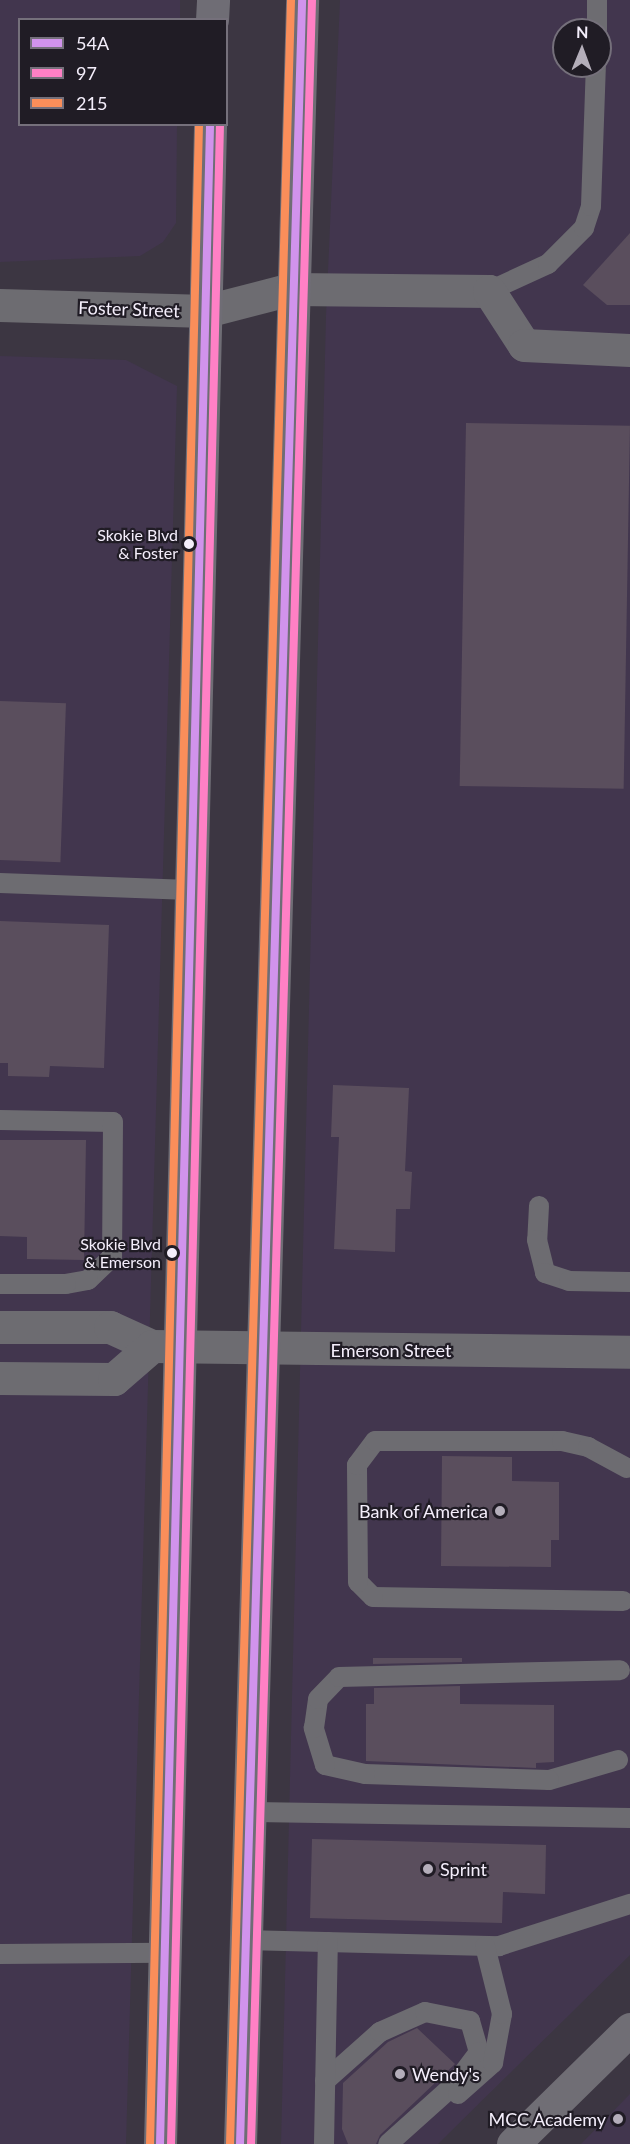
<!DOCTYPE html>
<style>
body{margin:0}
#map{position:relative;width:630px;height:2144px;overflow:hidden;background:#3c3642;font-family:Lato,sans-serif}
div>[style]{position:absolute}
.built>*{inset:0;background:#42364e}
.building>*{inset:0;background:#5a4e5d;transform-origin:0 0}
.lane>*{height:20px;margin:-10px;padding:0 10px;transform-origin:10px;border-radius:10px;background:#6d6c71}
.street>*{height:33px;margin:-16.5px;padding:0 16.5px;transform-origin:16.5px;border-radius:16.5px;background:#6d6c71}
.secondary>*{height:33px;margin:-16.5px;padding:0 16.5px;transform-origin:16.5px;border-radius:16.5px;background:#706e75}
.primary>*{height:33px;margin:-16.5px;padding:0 16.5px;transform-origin:16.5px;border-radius:16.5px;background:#6f6d75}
.bus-1>*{height:8px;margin:-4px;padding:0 4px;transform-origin:4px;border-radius:4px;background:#d193ec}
.bus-2>*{height:8px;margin:-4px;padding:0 4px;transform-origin:4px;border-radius:4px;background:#ff80c5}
.bus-3>*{height:8px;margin:-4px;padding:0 4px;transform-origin:4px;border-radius:4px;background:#fa8e5a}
.dots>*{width:16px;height:16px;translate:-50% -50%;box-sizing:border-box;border:3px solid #201c25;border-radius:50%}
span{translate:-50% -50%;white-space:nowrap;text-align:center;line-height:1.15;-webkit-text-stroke:4.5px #201c25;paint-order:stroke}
.bus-label{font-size:16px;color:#f4eefb}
.right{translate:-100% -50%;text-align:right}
.street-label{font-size:18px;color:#f4eefb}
.poi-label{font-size:18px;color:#f4eefb}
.left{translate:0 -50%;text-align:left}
.legend{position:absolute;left:18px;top:18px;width:210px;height:108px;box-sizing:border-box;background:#201c25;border:2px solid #75707b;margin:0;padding:8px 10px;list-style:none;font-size:18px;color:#f4eefb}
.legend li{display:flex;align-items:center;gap:12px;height:30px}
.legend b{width:30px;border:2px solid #75707b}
.north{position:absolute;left:552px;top:18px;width:60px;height:60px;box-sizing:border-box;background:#201c25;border:2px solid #75707b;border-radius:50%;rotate:1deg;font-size:16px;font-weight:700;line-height:24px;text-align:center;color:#f4eefb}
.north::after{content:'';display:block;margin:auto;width:21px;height:27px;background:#b4aeba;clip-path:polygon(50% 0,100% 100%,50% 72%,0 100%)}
</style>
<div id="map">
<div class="built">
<i style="clip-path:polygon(0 0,180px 0,180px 19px,20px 20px,20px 124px,177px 125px,176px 223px,163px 242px,140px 256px,0 262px)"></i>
<i style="clip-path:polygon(evenodd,340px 0,630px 0,630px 1955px,438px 2144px,281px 2144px,326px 316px,340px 0,564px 30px,600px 30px,600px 66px,564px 66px,564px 30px)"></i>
<i style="clip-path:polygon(0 356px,126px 360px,177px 386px,126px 2144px,0 2144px)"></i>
<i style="clip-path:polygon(630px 2094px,630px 2144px,581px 2144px)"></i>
</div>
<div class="building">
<i style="clip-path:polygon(630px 233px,630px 305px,607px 305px,583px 285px)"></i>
<i style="left:466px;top:423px;width:164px;height:363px;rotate:1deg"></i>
<i style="left:0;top:701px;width:66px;height:159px;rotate:2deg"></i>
<i style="clip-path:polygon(0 921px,109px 925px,104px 1068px,50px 1066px,49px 1077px,8px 1076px,8px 1063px,0 1063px)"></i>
<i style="clip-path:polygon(333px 1085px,409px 1088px,405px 1171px,412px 1172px,410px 1209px,396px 1209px,395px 1252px,334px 1249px,339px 1137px,331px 1137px)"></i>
<i style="clip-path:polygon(0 1140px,86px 1140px,84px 1260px,27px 1259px,27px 1237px,0 1236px)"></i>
<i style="clip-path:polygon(442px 1456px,512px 1457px,512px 1481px,559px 1482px,559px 1540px,551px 1540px,551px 1567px,441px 1566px)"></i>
<i style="clip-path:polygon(373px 1658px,462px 1658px,462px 1662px,373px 1664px)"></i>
<i style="clip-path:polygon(460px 1686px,460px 1704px,554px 1705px,554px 1762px,536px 1763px,536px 1768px,366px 1761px,366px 1704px,374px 1704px,374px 1688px)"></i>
<i style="clip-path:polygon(312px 1839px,546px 1845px,545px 1894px,503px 1892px,502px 1923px,310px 1918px)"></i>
<i style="clip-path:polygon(417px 2028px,455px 2064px,380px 2135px,376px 2144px,348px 2144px,342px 2129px,343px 2083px,388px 2042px)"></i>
</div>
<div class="lane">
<i style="left:597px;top:30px;width:30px;rotate:-90deg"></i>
<i style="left:489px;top:291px;width:65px;rotate:-24.6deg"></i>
<i style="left:548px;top:264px;width:51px;rotate:-45deg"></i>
<i style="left:584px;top:228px;width:23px;rotate:-72deg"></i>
<i style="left:591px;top:206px;width:140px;rotate:-88deg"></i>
<i style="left:0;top:883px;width:190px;rotate:2.1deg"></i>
<i style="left:0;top:1120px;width:113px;rotate:1deg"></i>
<i style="left:113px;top:1122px;width:135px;rotate:90.4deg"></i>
<i style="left:112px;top:1257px;width:33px;rotate:136deg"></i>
<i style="left:88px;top:1280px;width:22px;rotate:170deg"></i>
<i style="left:66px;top:1284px;width:66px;rotate:180deg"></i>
<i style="left:539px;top:1206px;width:34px;rotate:93deg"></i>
<i style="left:537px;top:1240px;width:34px;rotate:76deg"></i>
<i style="left:545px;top:1273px;width:25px;rotate:18deg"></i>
<i style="left:569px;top:1281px;width:61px;rotate:0.9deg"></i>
<i style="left:623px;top:1601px;width:250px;rotate:-179.1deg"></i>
<i style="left:373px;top:1597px;width:21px;rotate:-135deg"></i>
<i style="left:358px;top:1582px;width:117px;rotate:-90.5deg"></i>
<i style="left:357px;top:1465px;width:30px;rotate:-53deg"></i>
<i style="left:375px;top:1441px;width:187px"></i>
<i style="left:562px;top:1441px;width:27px;rotate:13deg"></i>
<i style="left:588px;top:1447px;width:44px;rotate:28.3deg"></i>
<i style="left:618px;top:1760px;width:72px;rotate:163.8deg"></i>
<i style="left:549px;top:1780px;width:184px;rotate:-178.1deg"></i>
<i style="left:365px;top:1774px;width:41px;rotate:-167.3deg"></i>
<i style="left:325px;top:1765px;width:39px;rotate:-107deg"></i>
<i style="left:314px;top:1728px;width:29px;rotate:-82deg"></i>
<i style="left:318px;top:1699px;width:30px;rotate:-46deg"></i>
<i style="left:339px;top:1677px;width:281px;rotate:-1.4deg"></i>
<i style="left:250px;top:1812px;width:380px;rotate:0.9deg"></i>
<i style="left:246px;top:1940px;width:253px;rotate:1.4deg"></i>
<i style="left:499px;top:1946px;width:138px;rotate:-17.8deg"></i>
<i style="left:0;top:1954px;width:163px;rotate:-0.4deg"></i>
<i style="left:325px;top:2081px;width:74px;rotate:-41.7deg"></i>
<i style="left:380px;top:2032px;width:49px;rotate:-24deg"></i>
<i style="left:425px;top:2012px;width:46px;rotate:11.3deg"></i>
<i style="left:470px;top:2021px;width:32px;rotate:74deg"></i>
<i style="left:479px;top:2052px;width:39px;rotate:127deg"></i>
<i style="left:456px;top:2083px;width:91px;rotate:138.1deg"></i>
<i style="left:458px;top:2094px;width:47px;rotate:-41.5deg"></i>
<i style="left:493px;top:2063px;width:50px;rotate:-79.6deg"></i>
<i style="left:502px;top:2014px;width:70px;rotate:-104deg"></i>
<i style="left:324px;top:2144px;width:202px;rotate:-88.9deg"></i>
</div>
<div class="street">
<i style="left:0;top:305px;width:206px;rotate:1.7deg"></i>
<i style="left:206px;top:311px;width:88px;rotate:-14.5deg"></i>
<i style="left:291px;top:289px;width:198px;rotate:0.6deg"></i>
<i style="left:489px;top:291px;width:64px;rotate:57.1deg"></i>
<i style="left:524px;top:345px;width:106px;rotate:2.7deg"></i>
<i style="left:0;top:1327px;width:110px"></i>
<i style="left:110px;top:1327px;width:46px;rotate:24.3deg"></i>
<i style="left:152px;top:1346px;width:478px;rotate:0.7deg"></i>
<i style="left:0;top:1378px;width:114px;rotate:0.5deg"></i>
<i style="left:114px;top:1379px;width:50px;rotate:-41deg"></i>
</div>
<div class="secondary">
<i style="left:513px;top:2144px;width:164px;rotate:-44.5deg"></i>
</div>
<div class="primary">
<i style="left:212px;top:20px;width:20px;rotate:-87deg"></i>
<i style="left:160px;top:2144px;width:2021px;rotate:-88.58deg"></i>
<i style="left:240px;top:2144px;width:2145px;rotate:-88.34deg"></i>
</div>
<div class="bus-1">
<i style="left:160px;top:2144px;width:2021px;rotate:-88.58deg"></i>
<i style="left:240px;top:2144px;width:2145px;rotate:-88.34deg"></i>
</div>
<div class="bus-2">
<i style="left:171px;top:2144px;width:2021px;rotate:-88.61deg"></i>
<i style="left:251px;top:2144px;width:2145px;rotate:-88.37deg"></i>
</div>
<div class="bus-3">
<i style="left:150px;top:2144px;width:2021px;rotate:-88.61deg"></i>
<i style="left:230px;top:2144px;width:2145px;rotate:-88.37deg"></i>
</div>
<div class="dots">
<i style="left:189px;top:544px;background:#f4eefb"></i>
<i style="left:172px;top:1253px;background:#f4eefb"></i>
<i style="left:500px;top:1511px;background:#b4aeba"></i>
<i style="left:428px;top:1869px;background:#b4aeba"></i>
<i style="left:400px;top:2074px;background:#b4aeba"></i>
<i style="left:618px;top:2119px;background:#b4aeba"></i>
</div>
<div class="bus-label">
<span class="right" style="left:178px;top:544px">Skokie Blvd<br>&amp; Foster</span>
<span class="right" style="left:161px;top:1253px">Skokie Blvd<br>&amp; Emerson</span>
</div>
<div class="street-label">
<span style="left:129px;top:309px;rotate:2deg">Foster Street</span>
<span style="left:391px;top:1350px">Emerson Street</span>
</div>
<div class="poi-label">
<span class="right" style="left:488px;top:1511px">Bank of America</span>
<span class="left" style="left:440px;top:1869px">Sprint</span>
<span class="left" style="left:412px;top:2074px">Wendy's</span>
<span class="right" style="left:606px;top:2119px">MCC Academy</span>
</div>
<ul class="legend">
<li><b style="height:8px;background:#d193ec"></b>54A</li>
<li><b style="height:8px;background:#ff80c5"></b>97</li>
<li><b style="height:8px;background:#fa8e5a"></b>215</li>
</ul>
<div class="north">N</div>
</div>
